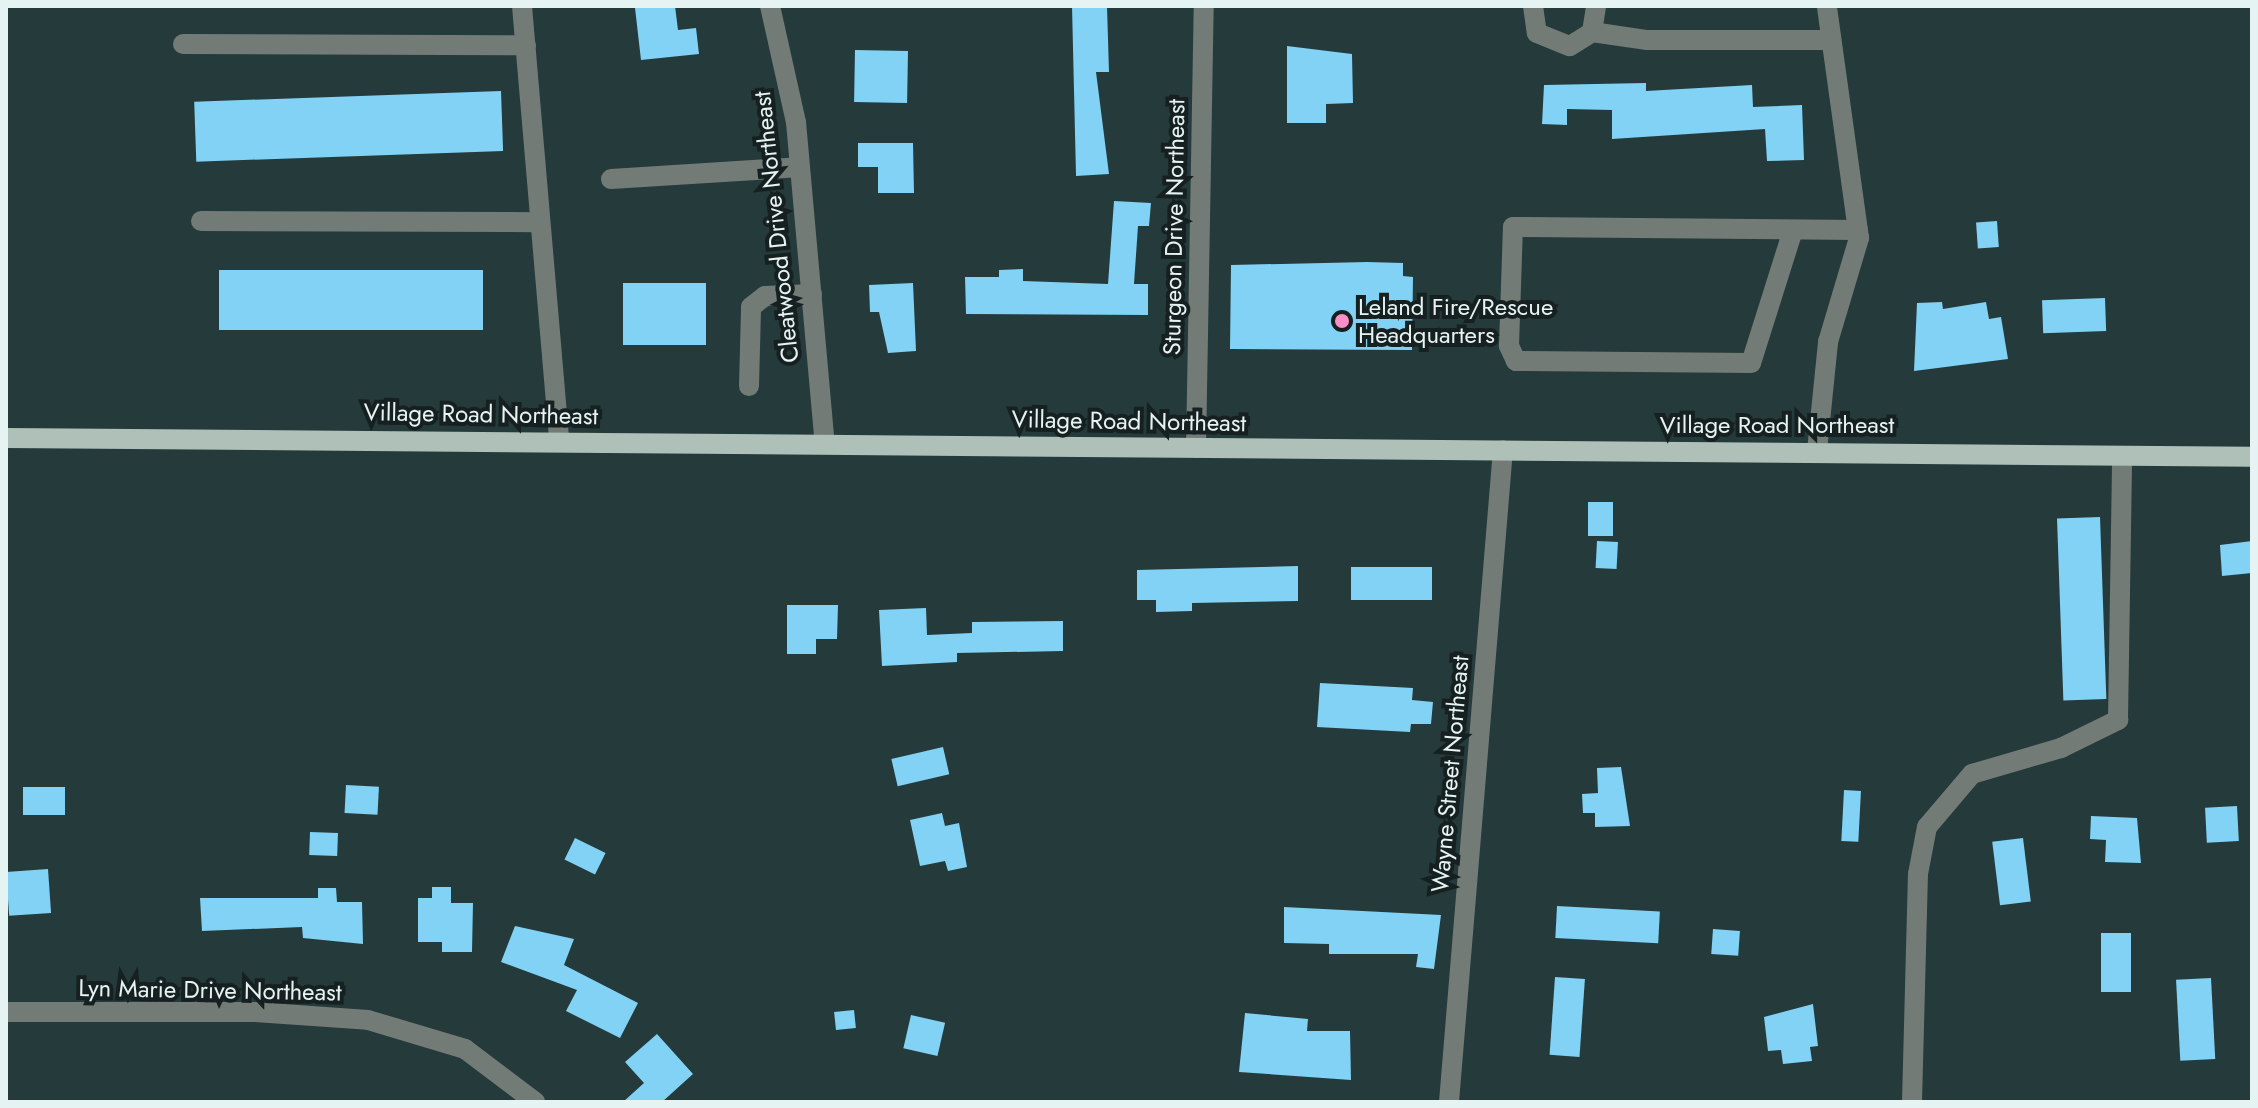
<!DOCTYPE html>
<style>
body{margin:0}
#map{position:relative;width:2258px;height:1108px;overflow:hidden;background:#253a3b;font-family:Jost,sans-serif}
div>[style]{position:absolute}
.building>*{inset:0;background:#81d2f5;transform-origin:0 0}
.minor>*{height:20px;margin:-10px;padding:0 10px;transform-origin:10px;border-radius:10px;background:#737b77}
.major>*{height:20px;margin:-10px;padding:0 10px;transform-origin:10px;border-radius:10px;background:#aec0b8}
.dots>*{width:22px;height:22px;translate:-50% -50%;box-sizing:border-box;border:4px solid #162020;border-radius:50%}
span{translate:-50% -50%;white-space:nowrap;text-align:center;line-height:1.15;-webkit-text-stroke:8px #162020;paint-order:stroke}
.street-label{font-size:24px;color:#e6f3f3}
.poi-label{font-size:24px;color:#e6f3f3}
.left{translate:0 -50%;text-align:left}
.frame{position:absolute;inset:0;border:8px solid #e6f3f3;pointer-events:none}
</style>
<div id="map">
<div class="building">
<i style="clip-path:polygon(675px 6px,678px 30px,696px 28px,699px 54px,641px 60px,635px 8px)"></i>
<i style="clip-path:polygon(1072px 6px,1107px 6px,1109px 72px,1096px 72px,1109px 174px,1076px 176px)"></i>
<i style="clip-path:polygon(1287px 46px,1352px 54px,1353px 103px,1326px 104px,1326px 123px,1287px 123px)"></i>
<i style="left:855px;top:50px;width:53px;height:52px;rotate:1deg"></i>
<i style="clip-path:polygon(1646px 83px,1646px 91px,1752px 85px,1753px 107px,1802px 105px,1804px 160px,1767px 161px,1765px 129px,1612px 139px,1612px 110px,1567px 109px,1567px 125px,1542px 124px,1544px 85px)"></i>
<i style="left:501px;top:91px;width:60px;height:307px;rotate:88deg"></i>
<i style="clip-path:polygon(858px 143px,913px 143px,914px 193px,878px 193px,878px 167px,858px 167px)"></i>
<i style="clip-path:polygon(1114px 201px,1151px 203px,1149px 226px,1138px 226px,1134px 284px,1148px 284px,1148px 315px,966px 314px,965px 277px,999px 277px,999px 270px,1023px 269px,1023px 281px,1108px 284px)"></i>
<i style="left:1997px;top:221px;width:26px;height:21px;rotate:86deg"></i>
<i style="clip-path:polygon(1367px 262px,1403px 263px,1403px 276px,1413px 277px,1412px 350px,1230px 349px,1231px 265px)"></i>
<i style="left:219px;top:270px;width:264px;height:60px"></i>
<i style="left:623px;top:283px;width:83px;height:62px"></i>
<i style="clip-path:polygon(913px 283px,916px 351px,888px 353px,879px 312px,870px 312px,869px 285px)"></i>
<i style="left:2105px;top:298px;width:33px;height:63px;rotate:88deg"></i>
<i style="clip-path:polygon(1942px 302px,1943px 309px,1986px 302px,1989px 319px,2001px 317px,2008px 359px,1914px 371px,1917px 303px)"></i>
<i style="left:1588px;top:502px;width:25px;height:34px"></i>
<i style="left:2100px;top:517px;width:182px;height:43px;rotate:88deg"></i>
<i style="left:1597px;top:541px;width:21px;height:27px;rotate:3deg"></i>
<i style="clip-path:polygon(2252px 541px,2252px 573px,2222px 576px,2220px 545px)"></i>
<i style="clip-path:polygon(1298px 566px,1298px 601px,1192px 603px,1192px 611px,1156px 612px,1156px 600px,1137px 600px,1137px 570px)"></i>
<i style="left:1432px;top:567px;width:33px;height:81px;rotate:90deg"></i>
<i style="clip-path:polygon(787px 605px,838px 605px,837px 639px,816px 639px,816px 654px,787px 654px)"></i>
<i style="clip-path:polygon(926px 608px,927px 635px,972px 633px,972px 622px,1063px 621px,1063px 651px,957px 653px,957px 662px,882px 666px,879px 610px)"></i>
<i style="clip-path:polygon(1320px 683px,1413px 688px,1412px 700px,1433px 702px,1431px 724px,1411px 724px,1410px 732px,1317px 727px)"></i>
<i style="left:943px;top:747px;width:28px;height:53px;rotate:77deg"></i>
<i style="clip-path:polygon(1621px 767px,1630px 826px,1595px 827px,1595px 813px,1583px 813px,1582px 794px,1598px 793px,1597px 768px)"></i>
<i style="left:346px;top:785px;width:33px;height:28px;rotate:3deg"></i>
<i style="left:65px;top:787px;width:28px;height:42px;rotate:90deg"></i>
<i style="left:1844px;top:790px;width:17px;height:51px;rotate:3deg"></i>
<i style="left:2237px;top:806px;width:35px;height:32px;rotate:87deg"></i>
<i style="clip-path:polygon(942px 813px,945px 826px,959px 823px,967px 867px,948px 871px,945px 861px,920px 866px,910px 820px)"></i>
<i style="clip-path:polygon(2091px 816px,2137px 818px,2141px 863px,2105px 862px,2106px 840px,2090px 839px)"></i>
<i style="left:310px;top:832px;width:28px;height:23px;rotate:2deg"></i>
<i style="left:575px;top:838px;width:34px;height:24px;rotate:26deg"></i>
<i style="left:2023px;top:838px;width:64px;height:31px;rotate:83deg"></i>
<i style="left:48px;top:869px;width:44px;height:42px;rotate:86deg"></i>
<i style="clip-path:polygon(432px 887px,451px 887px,451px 903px,473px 903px,472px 952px,442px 952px,442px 942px,418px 942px,418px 898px,432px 898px)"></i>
<i style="clip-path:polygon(318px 888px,336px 888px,337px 902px,362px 902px,363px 944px,303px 938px,302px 927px,202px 931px,200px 898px,318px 898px)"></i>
<i style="left:1557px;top:906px;width:103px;height:32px;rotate:3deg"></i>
<i style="clip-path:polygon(1284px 907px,1441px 915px,1434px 969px,1416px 967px,1418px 954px,1329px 954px,1329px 944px,1284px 943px)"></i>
<i style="clip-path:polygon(515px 926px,574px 939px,564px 965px,638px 1003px,620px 1038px,566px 1011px,577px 990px,501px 962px)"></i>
<i style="left:1713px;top:929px;width:27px;height:25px;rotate:4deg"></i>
<i style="left:2101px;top:933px;width:30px;height:59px"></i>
<i style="left:1555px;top:977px;width:30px;height:78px;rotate:4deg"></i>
<i style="left:2211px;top:978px;width:81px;height:35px;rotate:87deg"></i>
<i style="clip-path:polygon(1813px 1004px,1818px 1046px,1810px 1047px,1812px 1061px,1783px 1064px,1781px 1050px,1768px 1051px,1764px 1017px)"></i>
<i style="left:854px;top:1010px;width:18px;height:20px;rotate:84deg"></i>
<i style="clip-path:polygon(1245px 1013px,1308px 1019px,1307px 1031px,1350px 1031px,1351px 1080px,1239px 1072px)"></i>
<i style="left:911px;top:1015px;width:35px;height:34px;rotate:13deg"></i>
<i style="clip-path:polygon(657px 1034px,693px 1074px,662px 1102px,623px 1102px,644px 1083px,625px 1062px)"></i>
</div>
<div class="minor">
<i style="left:522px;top:6px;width:437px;rotate:85.1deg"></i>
<i style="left:770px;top:6px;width:119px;rotate:77.4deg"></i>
<i style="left:796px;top:122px;width:323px;rotate:84.9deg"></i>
<i style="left:1533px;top:6px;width:27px;rotate:82deg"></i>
<i style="left:1537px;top:33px;width:35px;rotate:22deg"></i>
<i style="left:1570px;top:46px;width:26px;rotate:-32deg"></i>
<i style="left:1592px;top:32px;width:26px;rotate:-81deg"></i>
<i style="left:1592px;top:32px;width:56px;rotate:8.3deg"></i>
<i style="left:1647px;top:40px;width:184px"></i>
<i style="left:183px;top:44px;width:343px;rotate:0.2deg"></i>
<i style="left:611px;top:179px;width:189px;rotate:-3.6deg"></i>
<i style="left:201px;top:221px;width:339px;rotate:0.2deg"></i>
<i style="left:1793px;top:230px;width:139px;rotate:107.5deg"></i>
<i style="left:1751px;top:363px;width:235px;rotate:-179.5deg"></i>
<i style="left:1516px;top:361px;width:17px;rotate:-115deg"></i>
<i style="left:1509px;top:346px;width:119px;rotate:-88.1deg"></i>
<i style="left:1513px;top:227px;width:345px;rotate:0.5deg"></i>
<i style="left:749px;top:386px;width:79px;rotate:-88.5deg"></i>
<i style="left:751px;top:307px;width:18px;rotate:-38deg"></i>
<i style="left:765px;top:296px;width:47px;rotate:-2.4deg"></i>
<i style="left:1196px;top:448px;width:442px;rotate:-89deg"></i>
<i style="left:1817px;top:451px;width:110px;rotate:-84.2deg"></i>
<i style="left:1828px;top:342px;width:109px;rotate:-73.4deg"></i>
<i style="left:1859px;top:238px;width:234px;rotate:-97.9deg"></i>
<i style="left:6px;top:1012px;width:249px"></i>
<i style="left:255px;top:1012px;width:113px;rotate:4deg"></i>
<i style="left:368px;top:1020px;width:101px;rotate:16.6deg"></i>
<i style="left:465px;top:1049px;width:88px;rotate:37.1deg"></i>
<i style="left:1449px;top:1102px;width:654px;rotate:-85.27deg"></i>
<i style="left:1912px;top:1102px;width:228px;rotate:-88.5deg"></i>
<i style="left:1918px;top:874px;width:48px;rotate:-79.2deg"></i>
<i style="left:1927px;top:827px;width:70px;rotate:-49.7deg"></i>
<i style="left:1972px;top:774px;width:93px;rotate:-16.3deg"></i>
<i style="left:2061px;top:748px;width:64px;rotate:-26.2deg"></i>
<i style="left:2118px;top:720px;width:261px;rotate:-89.1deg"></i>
</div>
<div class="major">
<i style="left:6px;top:438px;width:2246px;rotate:0.48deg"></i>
</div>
<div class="dots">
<i style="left:1342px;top:321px;background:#fa8fc7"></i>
</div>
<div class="street-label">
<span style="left:776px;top:227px;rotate:-96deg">Cleatwood Drive Northeast</span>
<span style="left:1174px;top:227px;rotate:-89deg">Sturgeon Drive Northeast</span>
<span style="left:481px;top:414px;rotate:1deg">Village Road Northeast</span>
<span style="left:1129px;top:421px;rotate:1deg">Village Road Northeast</span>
<span style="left:1777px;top:425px">Village Road Northeast</span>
<span style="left:1450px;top:774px;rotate:-85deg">Wayne Street Northeast</span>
<span style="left:210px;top:990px;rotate:1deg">Lyn Marie Drive Northeast</span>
</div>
<div class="poi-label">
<span class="left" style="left:1358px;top:321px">Leland Fire/Rescue<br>Headquarters</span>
</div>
<div class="frame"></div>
</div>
